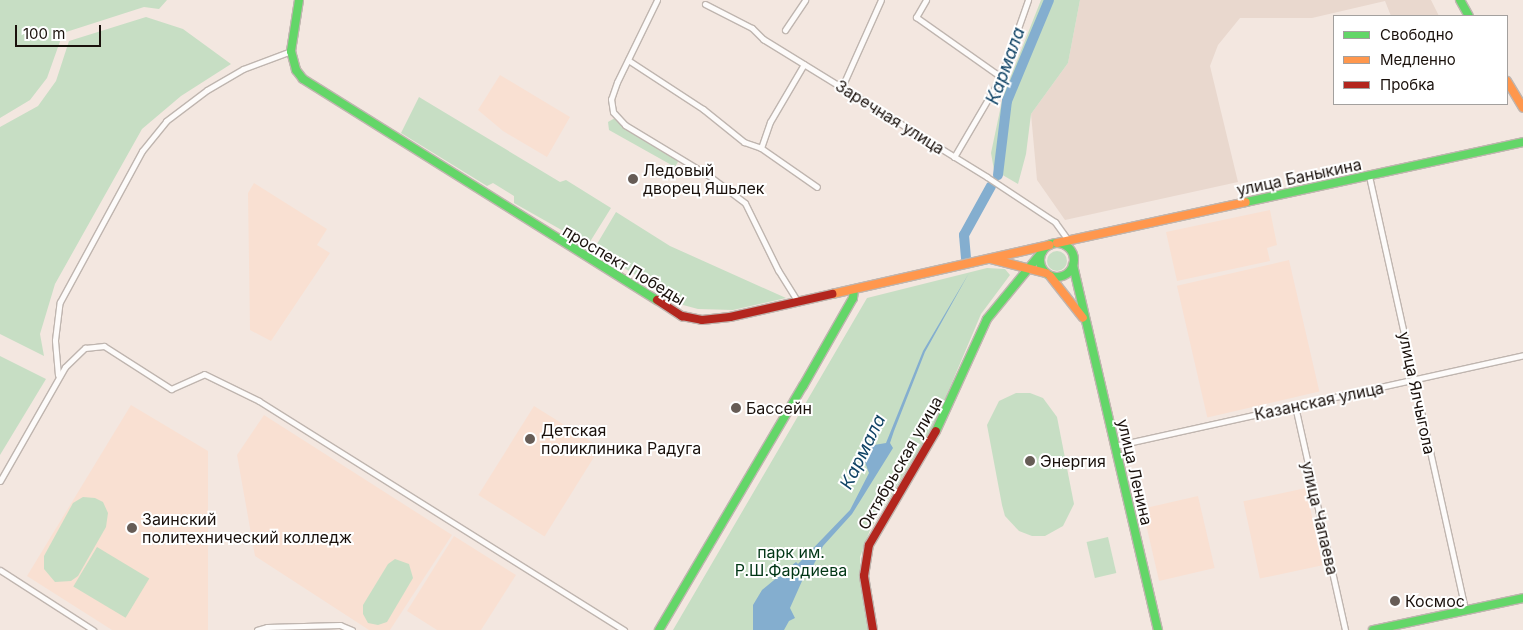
<!DOCTYPE html>
<meta charset="utf-8">
<style>
body{margin:0}
#map{position:relative;width:1523px;height:630px;overflow:hidden;background:#f3e7e0;font-family:Inter,sans-serif}
div>[style]{position:absolute}
.industrial>*{inset:0;background:#e9d8ce}
.built>*{inset:0;background:#f9e0d2;transform-origin:0 0}
.green>*{inset:0;background:#c7dec4;transform-origin:0 0}
.round{border-radius:50%}
.water>*{inset:0;background:#84aecf}
.river>*{height:10px;margin:-5px;padding:0 5px;transform-origin:5px;border-radius:5px;background:#84aecf}
.roads{filter:drop-shadow(1px 0 #bfb5af) drop-shadow(-1px 0 #bfb5af) drop-shadow(0 1px #bfb5af) drop-shadow(0 -1px #bfb5af)}
.street>*{height:5px;margin:-2.5px;padding:0 2.5px;transform-origin:2.5px;border-radius:2.5px;background:#fdfbfa}
.fast>*{height:8px;margin:-4px;padding:0 4px;transform-origin:4px;border-radius:4px;background:#63d668}
.fast>.ring{margin:-4px;padding:0;box-sizing:content-box;background:none;border:8px solid #63d668;border-radius:50%}
.slow>*{height:8px;margin:-4px;padding:0 4px;transform-origin:4px;border-radius:4px;background:#ff974d}
.jam>*{height:8px;margin:-4px;padding:0 4px;transform-origin:4px;border-radius:4px;background:#b3261e}
.dots>*{width:14px;height:14px;translate:-50% -50%;box-sizing:border-box;border:2px solid #fff;border-radius:50%}
span{translate:-50% -50%;white-space:nowrap;text-align:center;line-height:1.15;-webkit-text-stroke:4px #fff;paint-order:stroke}
.street-label{font-size:16px;color:#1a110c}
.poi-label{font-size:16px;color:#1a110c}
.left{translate:0 -50%;text-align:left}
.park-label{font-size:16px;color:#013615}
.water-label{font-size:18px;color:#104365;font-style:italic}
.legend{position:absolute;left:1333px;top:15px;width:175px;height:90px;box-sizing:border-box;background:#fff;border:1px solid #a3a09e;margin:0;padding:6px 9px;list-style:none;font-size:15px;color:#1a110c}
.legend li{display:flex;align-items:center;gap:10px;height:25px}
.legend b{width:25px;border:1px solid #a3a09e}
.scale{position:absolute;left:15px;top:25px;width:86px;height:22px;box-sizing:border-box;border:2px solid #1a110c;border-top:0;padding-left:6px;font-size:15px;line-height:18px;white-space:nowrap;color:#1a110c;-webkit-text-stroke:4px #fff;paint-order:stroke}
</style>
<div id="map">
<div class="industrial">
<i style="clip-path:polygon(1080px 0,1431px 0,1439px 16px,1391px 16px,1385px 1px,1312px 18px,1240px 18px,1218px 45px,1210px 66px,1238px 182px,1065px 220px,1037px 180px,1031px 114px,1068px 63px)"></i>
</div>
<div class="built">
<i style="clip-path:polygon(500px 75px,570px 117px,547px 157px,503px 131px,478px 110px)"></i>
<i style="clip-path:polygon(254px 183px,327px 229px,317px 245px,330px 253px,271px 341px,250px 330px,248px 193px)"></i>
<i style="clip-path:polygon(1270px 210px,1277px 245px,1267px 248px,1270px 261px,1177px 281px,1166px 232px)"></i>
<i style="left:1289px;top:260px;width:135px;height:115px;rotate:77deg"></i>
<i style="clip-path:polygon(131px 405px,208px 451px,208px 630px,112px 630px,27px 576px)"></i>
<i style="left:534px;top:406px;width:78px;height:105px;rotate:32deg"></i>
<i style="clip-path:polygon(264px 415px,452px 535px,390px 630px,369px 630px,255px 556px,237px 455px)"></i>
<i style="left:1306px;top:488px;width:79px;height:64px;rotate:78deg"></i>
<i style="left:1198px;top:496px;width:74px;height:57px;rotate:77deg"></i>
<i style="clip-path:polygon(454px 536px,516px 575px,481px 630px,437px 630px,407px 611px)"></i>
</div>
<div class="green">
<i style="clip-path:polygon(0 0,167px 0,159px 9px,144px 7px,63px 33px,47px 78px,30px 100px,0 118px)"></i>
<i style="clip-path:polygon(1041px 0,1080px 0,1068px 63px,1031px 114px,1026px 154px,1018px 184px,994px 170px,991px 153px,1003px 96px)"></i>
<i style="clip-path:polygon(146px 17px,183px 29px,231px 64px,181px 96px,142px 129px,55px 284px,40px 334px,44px 356px,0 334px,0 127px,38px 106px,56px 81px,69px 41px)"></i>
<i style="clip-path:polygon(419px 97px,560px 182px,566px 180px,611px 208px,588px 245px,514px 203px,514px 196px,493px 183px,487px 186px,401px 133px)"></i>
<i style="clip-path:polygon(615px 118px,679px 160px,675px 167px,609px 130px,608px 122px)"></i>
<i style="clip-path:polygon(616px 212px,670px 246px,786px 298px,733px 310px,698px 309px,683px 305px,594px 249px)"></i>
<i class="round" style="left:1047px;top:251px;width:20px;height:20px"></i>
<i style="clip-path:polygon(987px 268px,1005px 269px,1010px 275px,981px 314px,934px 425px,870px 530px,860px 557px,860px 585px,871px 630px,673px 630px,867px 298px)"></i>
<i style="clip-path:polygon(0 356px,46px 379px,0 455px)"></i>
<i style="clip-path:polygon(1016px 393px,1030px 393px,1043px 398px,1057px 417px,1074px 504px,1063px 526px,1045px 536px,1032px 536px,1019px 531px,1005px 516px,1002px 505px,987px 425px,999px 401px)"></i>
<i style="clip-path:polygon(83px 497px,95px 498px,103px 502px,108px 513px,106px 527px,78px 576px,71px 581px,55px 582px,44px 569px,44px 556px,73px 503px)"></i>
<i style="left:1108px;top:537px;width:37px;height:22px;rotate:77deg"></i>
<i style="left:97px;top:547px;width:61px;height:46px;rotate:31deg"></i>
<i style="clip-path:polygon(395px 559px,409px 564px,413px 578px,387px 622px,378px 625px,368px 623px,363px 614px,363px 605px,388px 564px)"></i>
</div>
<div class="water">
<i style="clip-path:polygon(969px 273px,925px 352px,894px 431px,890px 443px,893px 448px,852px 514px,823px 546px,813px 566px,806px 572px,790px 608px,795px 618px,789px 621px,784px 630px,753px 630px,753px 605px,762px 590px,796px 562px,798px 564px,850px 510px,869px 473px,863px 457px,868px 446px,886px 443px,923px 351px)"></i>
</div>
<div class="river">
<i style="left:998px;top:175px;width:75px;rotate:-83.1deg"></i>
<i style="left:1007px;top:101px;width:109px;rotate:-67.4deg"></i>
<i style="left:966px;top:258px;width:23px;rotate:-95deg"></i>
<i style="left:964px;top:235px;width:56px;rotate:-61.1deg"></i>
</div>
<div class="roads">
<div class="street">
<i style="left:657px;top:0;width:91px;rotate:116deg"></i>
<i style="left:617px;top:82px;width:18px;rotate:109deg"></i>
<i style="left:611px;top:99px;width:13px;rotate:81deg"></i>
<i style="left:613px;top:112px;width:18px;rotate:47deg"></i>
<i style="left:625px;top:125px;width:97px;rotate:31.1deg"></i>
<i style="left:708px;top:175px;width:46px;rotate:37.1deg"></i>
<i style="left:745px;top:203px;width:75px;rotate:63.8deg"></i>
<i style="left:778px;top:270px;width:38px;rotate:58deg"></i>
<i style="left:926px;top:0;width:20px;rotate:120deg"></i>
<i style="left:916px;top:17px;width:104px;rotate:35.2deg"></i>
<i style="left:705px;top:4px;width:53px;rotate:27.1deg"></i>
<i style="left:752px;top:28px;width:16px;rotate:45deg"></i>
<i style="left:763px;top:39px;width:263px;rotate:31.6deg"></i>
<i style="left:987px;top:177px;width:82px;rotate:33.5deg"></i>
<i style="left:1055px;top:222px;width:24px;rotate:54deg"></i>
<i style="left:785px;top:30px;width:36px;rotate:-56deg"></i>
<i style="left:628px;top:60px;width:90px;rotate:33.2deg"></i>
<i style="left:703px;top:109px;width:53px;rotate:38.8deg"></i>
<i style="left:744px;top:142px;width:18px;rotate:19deg"></i>
<i style="left:761px;top:148px;width:68px;rotate:34.9deg"></i>
<i style="left:842px;top:87px;width:95px;rotate:-65.9deg"></i>
<i style="left:761px;top:148px;width:28px;rotate:-71deg"></i>
<i style="left:770px;top:122px;width:67px;rotate:-59.6deg"></i>
<i style="left:954px;top:157px;width:93px;rotate:-59.6deg"></i>
<i style="left:1001px;top:77px;width:82px;rotate:-70.7deg"></i>
<i style="left:1369px;top:176px;width:444px;rotate:77.5deg"></i>
<i style="left:58px;top:375px;width:35px;rotate:-95deg"></i>
<i style="left:55px;top:340px;width:38px;rotate:-83deg"></i>
<i style="left:60px;top:302px;width:172px;rotate:-61.5deg"></i>
<i style="left:142px;top:151px;width:38px;rotate:-51deg"></i>
<i style="left:166px;top:121px;width:51px;rotate:-37.1deg"></i>
<i style="left:207px;top:90px;width:42px;rotate:-30.3deg"></i>
<i style="left:243px;top:69px;width:51px;rotate:-20.6deg"></i>
<i style="left:1295px;top:406px;width:230px;rotate:77.4deg"></i>
<i style="left:1114px;top:446px;width:419px;rotate:-12.5deg"></i>
<i style="left:0;top:481px;width:131px;rotate:-60.3deg"></i>
<i style="left:65px;top:367px;width:28px;rotate:-44deg"></i>
<i style="left:85px;top:348px;width:19px;rotate:-6deg"></i>
<i style="left:104px;top:346px;width:80px;rotate:32.7deg"></i>
<i style="left:171px;top:389px;width:36px;rotate:-24deg"></i>
<i style="left:204px;top:374px;width:61px;rotate:26.1deg"></i>
<i style="left:259px;top:401px;width:431px;rotate:32.1deg"></i>
<i style="left:0;top:570px;width:111px;rotate:32.8deg"></i>
<i style="left:257px;top:630px;width:10px;rotate:-17deg"></i>
<i style="left:267px;top:627px;width:73px;rotate:-1.6deg"></i>
<i style="left:340px;top:625px;width:13px;rotate:23deg"></i>
</div>
<div class="fast">
<i style="left:299px;top:0;width:52px;rotate:98.9deg"></i>
<i style="left:291px;top:51px;width:20px;rotate:75deg"></i>
<i style="left:296px;top:70px;width:11px;rotate:52deg"></i>
<i style="left:303px;top:79px;width:417px;rotate:32deg"></i>
<i style="left:1460px;top:0;width:18px;rotate:61deg"></i>
<i style="left:1246px;top:202px;width:283px;rotate:-12.2deg"></i>
<i class="ring" style="left:1040px;top:243px;width:26px;height:26px"></i>
<i style="left:1073px;top:265px;width:375px;rotate:76.9deg"></i>
<i style="left:936px;top:431px;width:123px;rotate:-65.5deg"></i>
<i style="left:987px;top:319px;width:87px;rotate:-50.6deg"></i>
<i style="left:659px;top:630px;width:283px;rotate:-59.5deg"></i>
<i style="left:803px;top:386px;width:101px;rotate:-60.4deg"></i>
<i style="left:853px;top:298px;width:8px;rotate:-83deg"></i>
<i style="left:1373px;top:630px;width:153px;rotate:-12deg"></i>
</div>
<div class="slow">
<i style="left:1507px;top:81px;width:31px;rotate:59deg"></i>
<i style="left:1057px;top:243px;width:193px;rotate:-12.2deg"></i>
<i style="left:991px;top:259px;width:57px;rotate:14.3deg"></i>
<i style="left:1050px;top:276px;width:53px;rotate:51.8deg"></i>
<i style="left:832px;top:294px;width:223px;rotate:-12.7deg"></i>
</div>
<div class="jam">
<i style="left:657px;top:300px;width:30px;rotate:33deg"></i>
<i style="left:682px;top:316px;width:20px;rotate:11deg"></i>
<i style="left:702px;top:320px;width:28px;rotate:-6deg"></i>
<i style="left:730px;top:317px;width:105px;rotate:-12.7deg"></i>
<i style="left:873px;top:630px;width:55px;rotate:-99.5deg"></i>
<i style="left:864px;top:576px;width:31px;rotate:-81deg"></i>
<i style="left:869px;top:545px;width:132px;rotate:-59.6deg"></i>
</div>
</div>
<div class="dots">
<i style="left:633px;top:179px;background:#665c56"></i>
<i style="left:736px;top:408px;background:#665c56"></i>
<i style="left:530px;top:439px;background:#665c56"></i>
<i style="left:1030px;top:461px;background:#665c56"></i>
<i style="left:132px;top:528px;background:#665c56"></i>
<i style="left:1395px;top:601px;background:#665c56"></i>
</div>
<div class="street-label">
<span style="left:890px;top:117px;rotate:32deg">Заречная улица</span>
<span style="left:1299px;top:177px;rotate:-12deg">улица Баныкина</span>
<span style="left:624px;top:265px;rotate:31deg">проспект Победы</span>
<span style="left:1417px;top:393px;rotate:78deg">улица Ялчыгола</span>
<span style="left:1319px;top:401px;rotate:-12deg">Казанская улица</span>
<span style="left:900px;top:463px;rotate:-60deg">Октябрьская улица</span>
<span style="left:1135px;top:472px;rotate:77deg">улица Ленина</span>
<span style="left:1320px;top:518px;rotate:77deg">улица Чапаева</span>
</div>
<div class="poi-label">
<span class="left" style="left:643px;top:179px">Ледовый<br>дворец Яшьлек</span>
<span class="left" style="left:746px;top:408px">Бассейн</span>
<span class="left" style="left:541px;top:439px">Детская<br>поликлиника Радуга</span>
<span class="left" style="left:1040px;top:461px">Энергия</span>
<span class="left" style="left:142px;top:528px">Заинский<br>политехнический колледж</span>
<span class="left" style="left:1405px;top:601px">Космос</span>
</div>
<div class="park-label">
<span style="left:791px;top:561px">парк им.<br>Р.Ш.Фардиева</span>
</div>
<div class="water-label">
<span style="left:1006px;top:66px;rotate:-70deg">Кармала</span>
<span style="left:863px;top:452px;rotate:-64deg">Кармала</span>
</div>
<ul class="legend">
<li><b style="height:6px;background:#63d668"></b>Свободно</li>
<li><b style="height:6px;background:#ff974d"></b>Медленно</li>
<li><b style="height:6px;background:#b3261e"></b>Пробка</li>
</ul>
<div class="scale">100 m</div>
</div>
